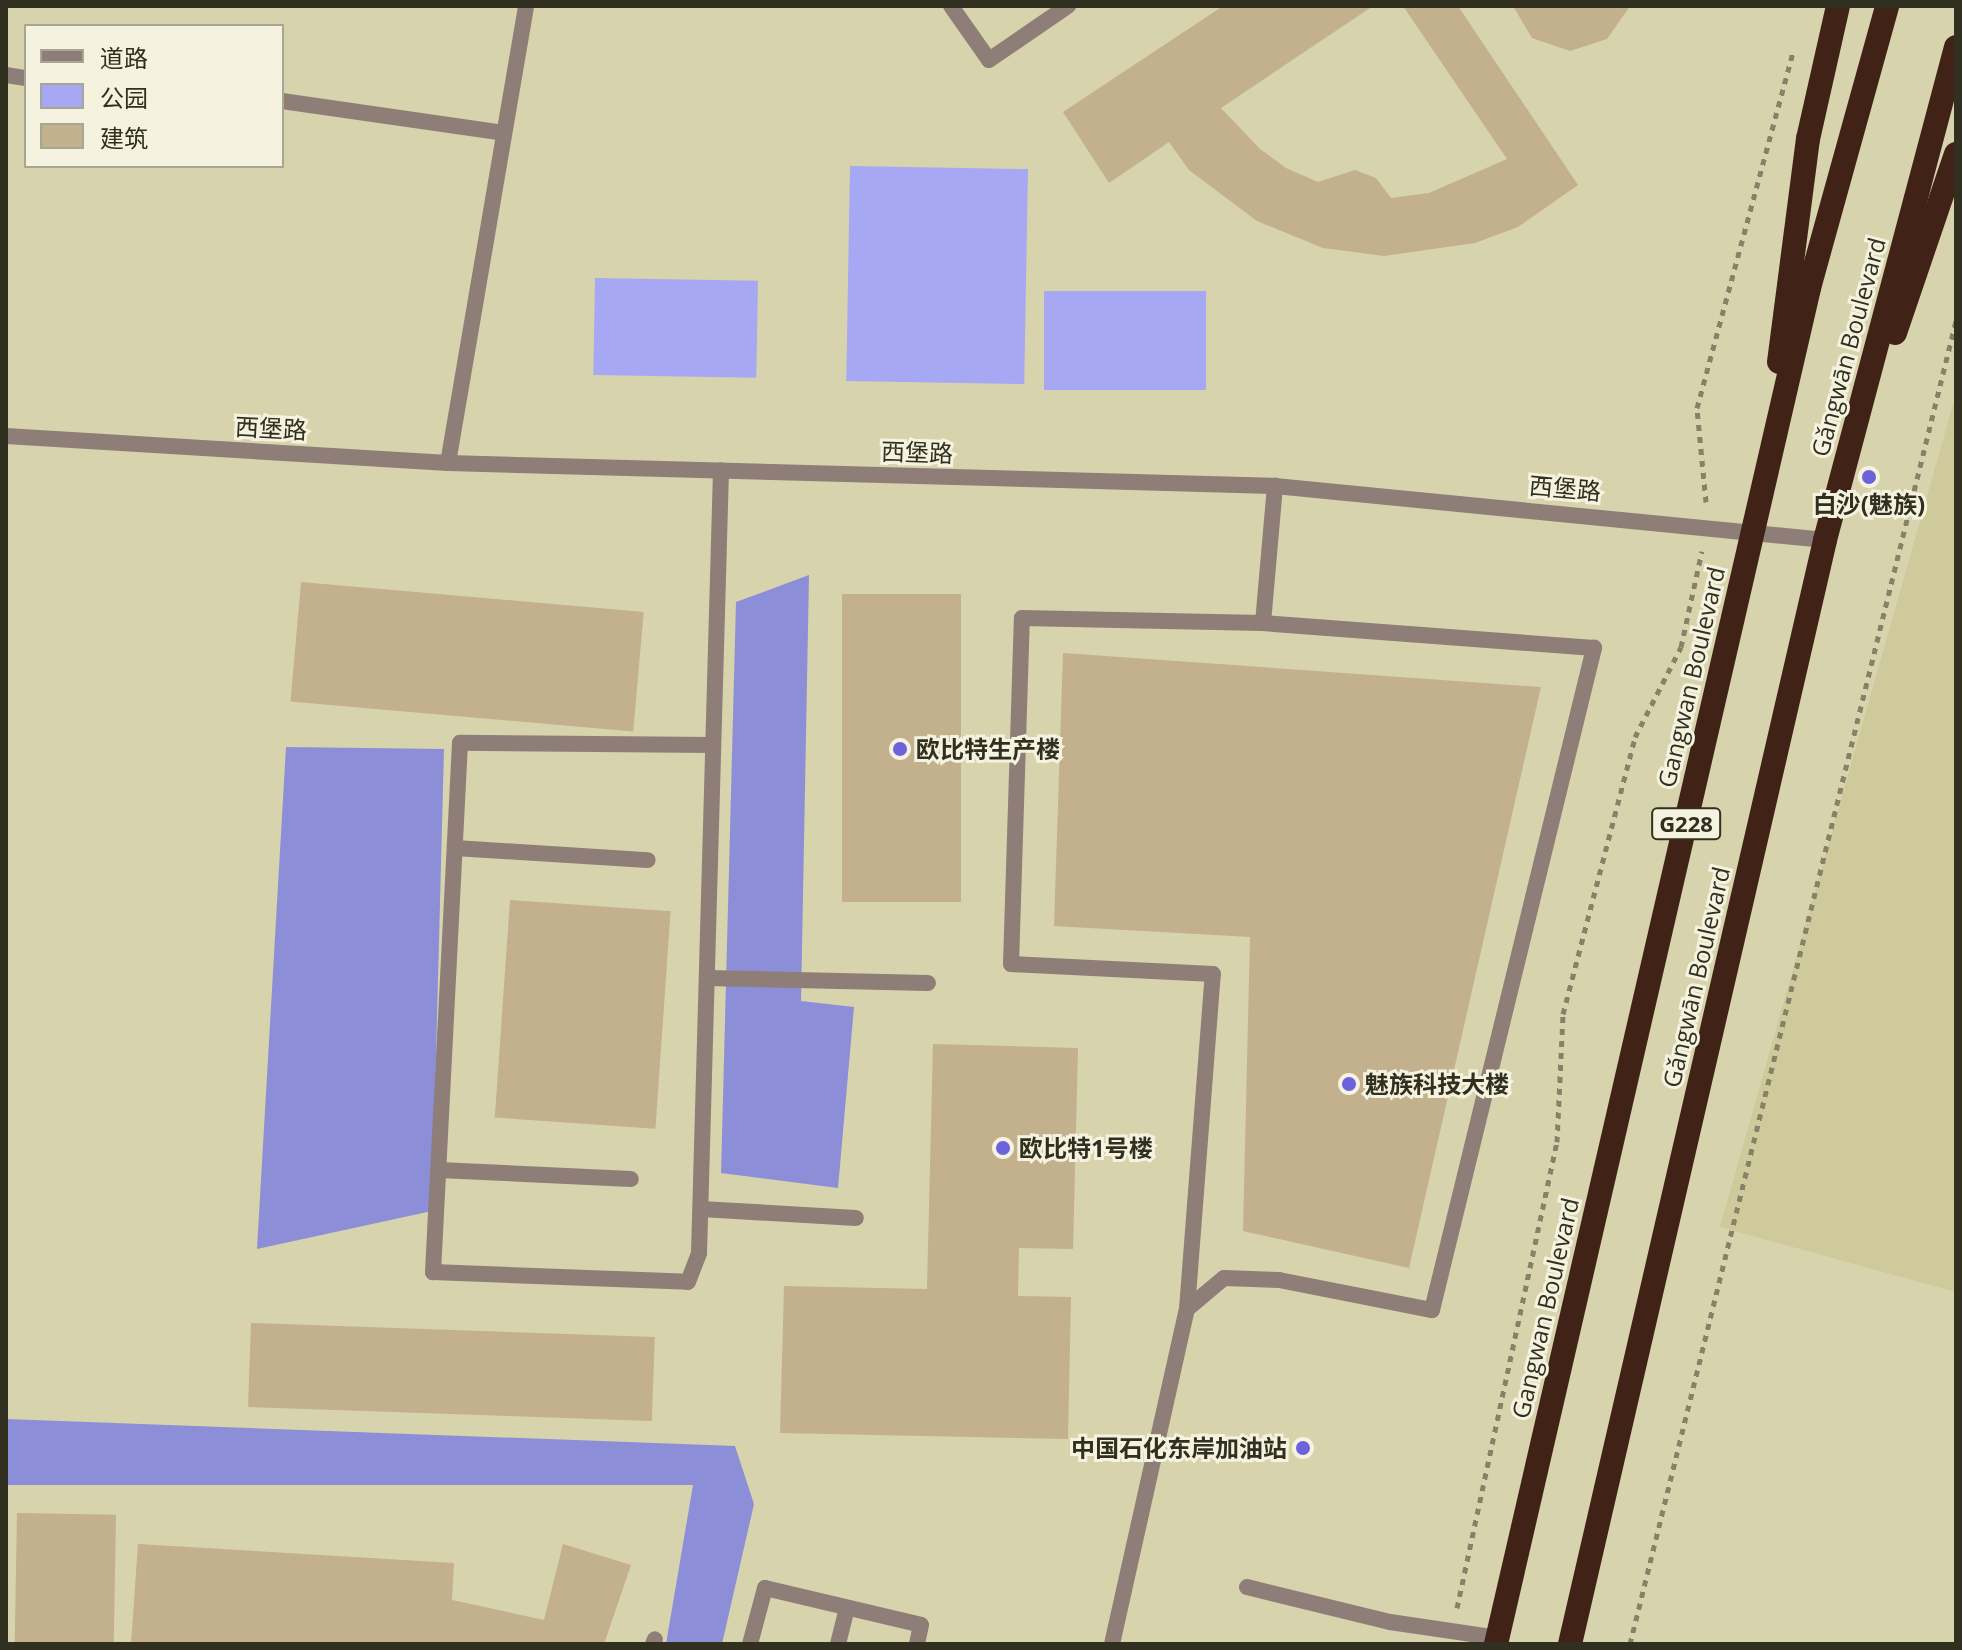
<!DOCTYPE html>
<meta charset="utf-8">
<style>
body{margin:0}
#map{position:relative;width:1962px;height:1650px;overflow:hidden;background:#d7d3ac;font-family:"Open Sans","Noto Sans SC",sans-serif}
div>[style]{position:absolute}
.built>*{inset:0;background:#cfca9b}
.green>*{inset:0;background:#a7a8f4;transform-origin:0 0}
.forest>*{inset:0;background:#8d8ed8}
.building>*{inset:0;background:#c3b08d;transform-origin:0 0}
.path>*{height:5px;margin-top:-2.5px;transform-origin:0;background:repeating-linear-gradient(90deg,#858267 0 6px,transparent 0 12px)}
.lane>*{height:16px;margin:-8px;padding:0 8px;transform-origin:8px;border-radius:8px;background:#8f7d77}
.street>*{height:16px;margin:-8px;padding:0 8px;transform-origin:8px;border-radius:8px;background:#8f7d77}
.highway>*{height:24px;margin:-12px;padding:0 12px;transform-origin:12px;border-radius:12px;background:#412216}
.dots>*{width:22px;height:22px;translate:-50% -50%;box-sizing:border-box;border:4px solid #f5f3df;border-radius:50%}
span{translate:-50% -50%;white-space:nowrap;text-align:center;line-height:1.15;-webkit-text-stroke:6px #f5f3df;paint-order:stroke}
.shield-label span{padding:2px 6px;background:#f5f3df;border:2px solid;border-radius:6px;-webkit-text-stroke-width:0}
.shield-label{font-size:22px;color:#312f20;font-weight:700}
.street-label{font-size:24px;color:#312f20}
.poi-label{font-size:24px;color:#312f20;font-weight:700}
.left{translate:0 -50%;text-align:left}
.right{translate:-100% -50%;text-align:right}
.frame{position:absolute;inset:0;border:8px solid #312f20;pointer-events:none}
.legend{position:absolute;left:24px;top:24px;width:260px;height:144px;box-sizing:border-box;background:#f5f3df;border:2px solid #a7a593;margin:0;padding:10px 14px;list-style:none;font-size:24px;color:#312f20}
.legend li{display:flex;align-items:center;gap:16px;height:40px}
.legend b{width:40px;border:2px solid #a7a593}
</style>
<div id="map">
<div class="built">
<i style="clip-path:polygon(1956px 394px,1956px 1292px,1720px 1227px)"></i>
</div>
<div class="green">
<i style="left:850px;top:166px;width:178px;height:215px;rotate:1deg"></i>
<i style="left:595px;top:278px;width:163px;height:97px;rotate:1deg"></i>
<i style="left:1044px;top:291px;width:162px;height:99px"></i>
</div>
<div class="forest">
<i style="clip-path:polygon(809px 575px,801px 1001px,854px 1007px,838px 1188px,721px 1173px,736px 602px)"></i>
<i style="clip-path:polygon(286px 747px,444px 749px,432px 1211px,257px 1249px)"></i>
<i style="clip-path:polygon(6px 1419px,735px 1446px,754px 1504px,722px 1644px,666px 1644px,693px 1485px,6px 1485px)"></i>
</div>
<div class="building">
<i style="clip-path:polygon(1223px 6px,1373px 6px,1221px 108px,1260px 149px,1286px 168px,1318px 182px,1355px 170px,1376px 178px,1391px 198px,1429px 193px,1507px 159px,1403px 6px,1458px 6px,1578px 185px,1518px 227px,1475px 243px,1384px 256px,1323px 248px,1257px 221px,1189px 170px,1169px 142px,1109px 183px,1063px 112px)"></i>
<i style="clip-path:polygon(1513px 6px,1630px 6px,1607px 39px,1570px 51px,1532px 38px)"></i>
<i style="left:301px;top:582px;width:344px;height:120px;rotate:5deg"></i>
<i style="left:842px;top:594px;width:119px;height:308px"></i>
<i style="clip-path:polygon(1063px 653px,1541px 687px,1409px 1268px,1243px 1231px,1250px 937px,1054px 926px)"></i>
<i style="left:510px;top:900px;width:161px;height:218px;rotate:4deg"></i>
<i style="clip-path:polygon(933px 1044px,1078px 1048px,1073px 1249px,1019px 1248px,1018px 1296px,1071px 1297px,1068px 1439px,780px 1433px,784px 1286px,927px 1289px)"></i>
<i style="left:251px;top:1323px;width:404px;height:84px;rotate:2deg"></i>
<i style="left:17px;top:1513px;width:99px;height:131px;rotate:1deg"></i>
<i style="clip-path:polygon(138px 1544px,454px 1563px,452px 1600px,544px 1620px,563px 1544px,631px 1565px,604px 1644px,131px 1644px)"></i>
</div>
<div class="path">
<i style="left:1706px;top:502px;width:94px;rotate:-95.5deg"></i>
<i style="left:1697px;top:408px;width:368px;rotate:-74.9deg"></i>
<i style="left:1457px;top:1608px;width:477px;rotate:-77.9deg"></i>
<i style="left:1557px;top:1142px;width:128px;rotate:-87.3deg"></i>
<i style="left:1563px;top:1014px;width:286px;rotate:-75.4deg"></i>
<i style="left:1635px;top:737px;width:101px;rotate:-62.9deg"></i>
<i style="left:1681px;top:647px;width:98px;rotate:-77.7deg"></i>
<i style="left:1630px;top:1644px;width:1363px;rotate:-76.16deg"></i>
</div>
<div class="lane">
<i style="left:951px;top:6px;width:66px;rotate:54.9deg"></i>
<i style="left:989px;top:60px;width:96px;rotate:-34.4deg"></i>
<i style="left:6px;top:75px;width:20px;rotate:9deg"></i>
<i style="left:282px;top:101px;width:224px;rotate:8.2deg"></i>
<i style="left:448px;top:463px;width:464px;rotate:-80.3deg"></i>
<i style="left:713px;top:745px;width:253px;rotate:-179.5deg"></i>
<i style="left:460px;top:743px;width:530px;rotate:92.92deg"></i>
<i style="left:433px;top:1272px;width:255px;rotate:2.2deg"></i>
<i style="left:688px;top:1282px;width:31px;rotate:-69deg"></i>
<i style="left:699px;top:1253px;width:783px;rotate:-88.39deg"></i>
<i style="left:455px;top:848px;width:193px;rotate:3.6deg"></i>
<i style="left:707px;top:978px;width:221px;rotate:1.3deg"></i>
<i style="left:439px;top:1170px;width:192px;rotate:2.7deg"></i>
<i style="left:701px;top:1209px;width:155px;rotate:3.3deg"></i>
<i style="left:1187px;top:1309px;width:336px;rotate:-85.6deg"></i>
<i style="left:1213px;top:974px;width:202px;rotate:-177.2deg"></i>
<i style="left:1011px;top:964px;width:346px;rotate:-88.2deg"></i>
<i style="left:1022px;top:618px;width:241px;rotate:1.2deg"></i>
<i style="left:653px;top:1644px;width:5px;rotate:-68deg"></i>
<i style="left:750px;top:1644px;width:58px;rotate:-75deg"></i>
<i style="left:765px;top:1588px;width:160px;rotate:13.3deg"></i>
<i style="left:921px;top:1625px;width:19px;rotate:102deg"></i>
<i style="left:838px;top:1644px;width:37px;rotate:-76deg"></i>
<i style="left:1112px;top:1644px;width:343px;rotate:-77.4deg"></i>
<i style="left:1187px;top:1309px;width:48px;rotate:-40deg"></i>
<i style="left:1224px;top:1278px;width:55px;rotate:2.1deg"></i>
<i style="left:1279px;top:1280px;width:156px;rotate:11.1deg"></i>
<i style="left:1432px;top:1310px;width:682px;rotate:-76.25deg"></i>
<i style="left:1594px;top:648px;width:332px;rotate:-175.7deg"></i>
<i style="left:1263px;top:623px;width:138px;rotate:-85deg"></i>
</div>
<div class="street">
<i style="left:6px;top:436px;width:443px;rotate:3.5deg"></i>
<i style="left:448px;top:463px;width:827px;rotate:1.59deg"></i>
<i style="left:1275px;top:486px;width:553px;rotate:5.61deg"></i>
<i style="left:1247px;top:1587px;width:147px;rotate:13.8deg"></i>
<i style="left:1390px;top:1622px;width:109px;rotate:8.4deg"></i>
</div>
<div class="highway">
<i style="left:1895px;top:333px;width:189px;rotate:-71.2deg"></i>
<i style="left:1779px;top:362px;width:225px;rotate:-82.6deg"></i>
<i style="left:1808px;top:139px;width:136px;rotate:-77.3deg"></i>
<i style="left:1496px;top:1644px;width:1392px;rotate:-77deg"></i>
<i style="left:1809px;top:288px;width:293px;rotate:-74.5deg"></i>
<i style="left:1570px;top:1644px;width:1133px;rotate:-76.99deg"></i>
<i style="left:1825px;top:540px;width:510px;rotate:-75.12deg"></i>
</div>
<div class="dots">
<i style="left:1869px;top:477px;background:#6b62dc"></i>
<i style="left:900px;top:749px;background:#6b62dc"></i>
<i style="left:1349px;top:1084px;background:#6b62dc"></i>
<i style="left:1003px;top:1148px;background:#6b62dc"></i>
<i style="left:1303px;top:1448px;background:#6b62dc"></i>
</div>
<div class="shield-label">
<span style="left:1686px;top:824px">G228</span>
</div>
<div class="street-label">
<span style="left:1848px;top:347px;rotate:-75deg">Gǎngwān Boulevard</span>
<span style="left:271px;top:428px;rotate:3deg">西堡路</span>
<span style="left:917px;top:452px;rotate:2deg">西堡路</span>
<span style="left:1565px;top:488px;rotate:5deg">西堡路</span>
<span style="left:1691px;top:677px;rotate:-77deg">Gangwan Boulevard</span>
<span style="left:1696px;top:977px;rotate:-77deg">Gǎngwān Boulevard</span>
<span style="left:1545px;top:1308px;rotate:-77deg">Gangwan Boulevard</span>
</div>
<div class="poi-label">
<span style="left:1869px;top:504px">白沙(魅族)</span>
<span class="left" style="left:916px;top:749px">欧比特生产楼</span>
<span class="left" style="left:1365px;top:1084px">魅族科技大楼</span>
<span class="left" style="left:1019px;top:1148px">欧比特1号楼</span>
<span class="right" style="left:1287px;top:1448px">中国石化东岸加油站</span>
</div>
<div class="frame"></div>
<ul class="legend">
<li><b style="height:10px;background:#8f7d77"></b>道路</li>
<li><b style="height:22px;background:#a7a8f4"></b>公园</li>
<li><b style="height:22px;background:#c3b08d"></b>建筑</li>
</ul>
</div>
